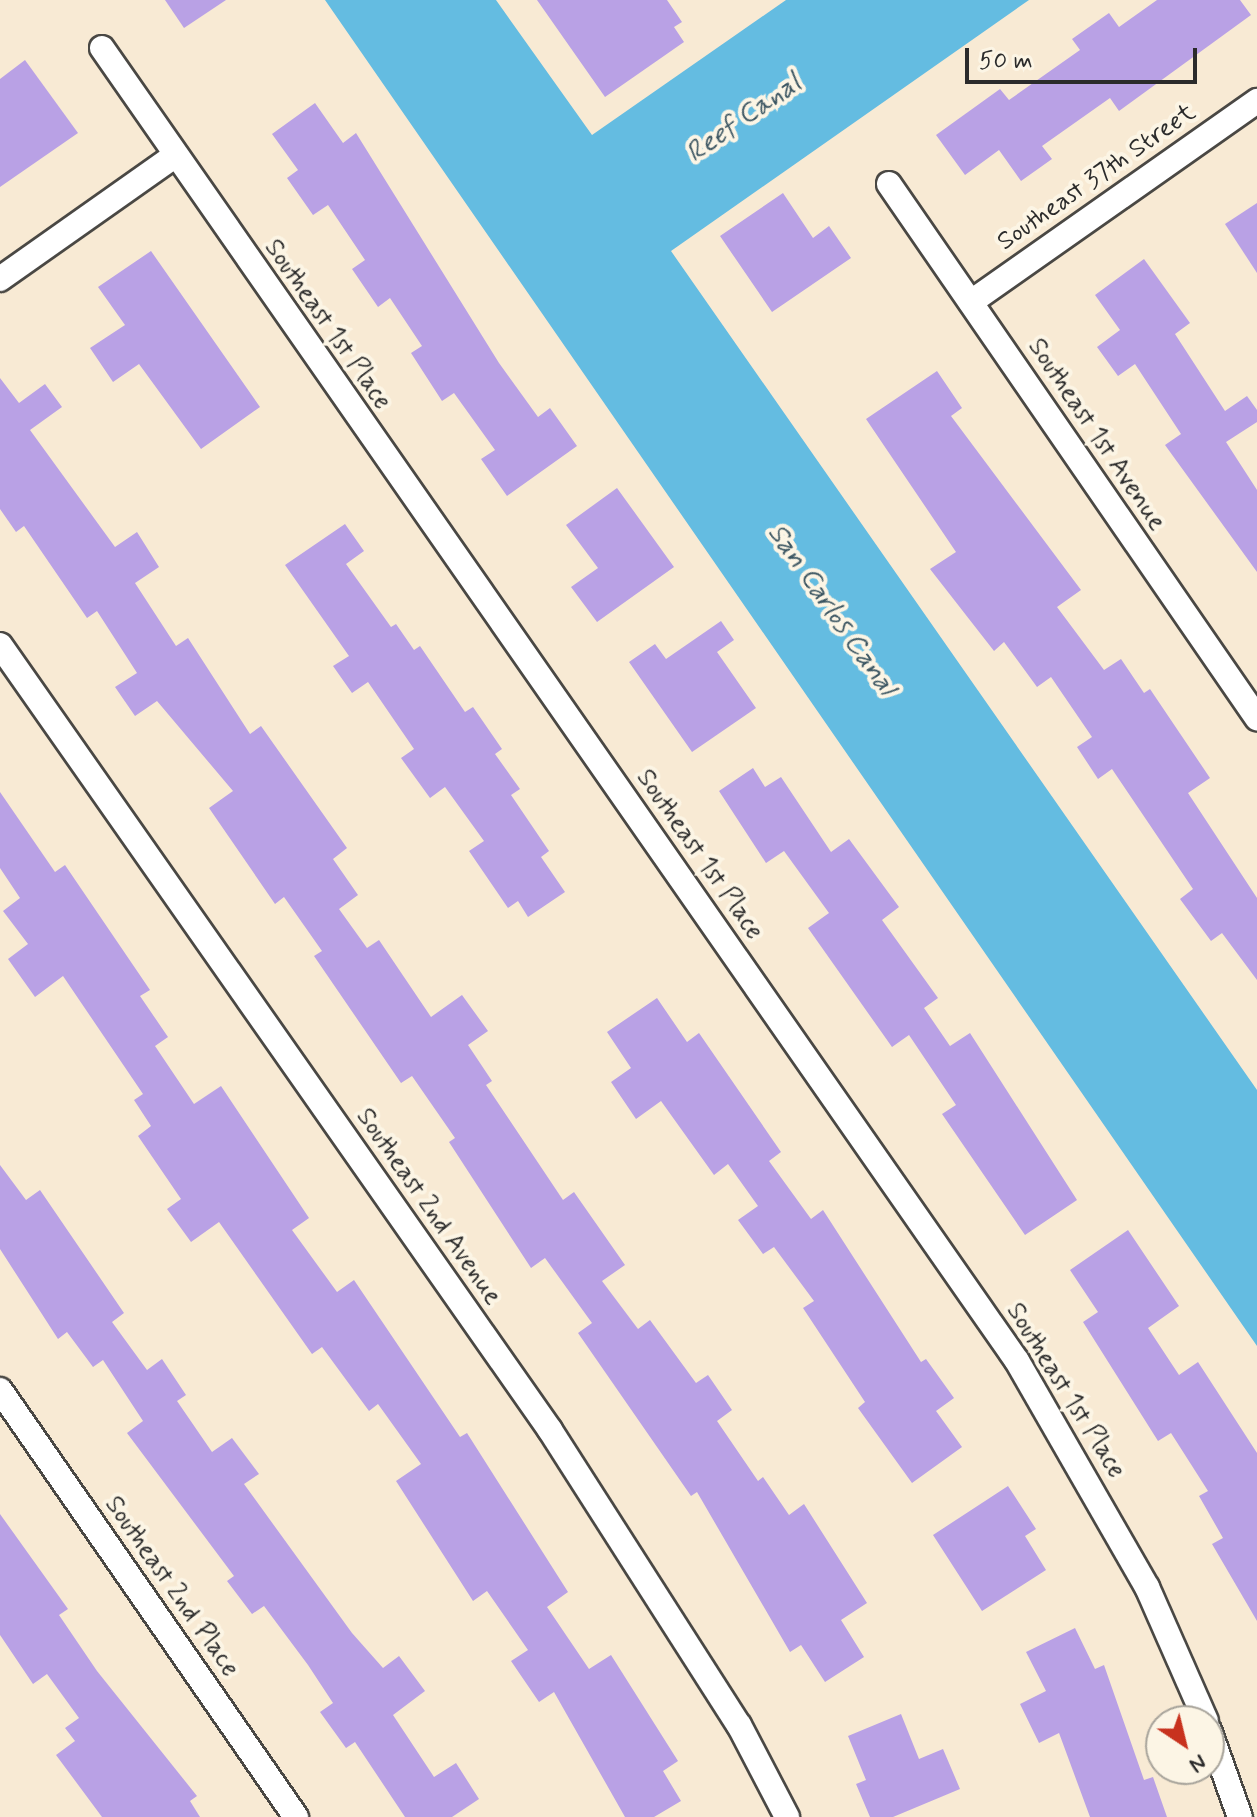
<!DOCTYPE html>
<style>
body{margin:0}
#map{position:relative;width:1257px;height:1817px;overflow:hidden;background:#f8ead4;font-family:Mynerve,sans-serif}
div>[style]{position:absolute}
.water>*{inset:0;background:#64bce1}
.building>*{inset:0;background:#b9a1e5}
.roads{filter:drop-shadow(2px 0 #4a4844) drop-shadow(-2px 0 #4a4844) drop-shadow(0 2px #4a4844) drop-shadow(0 -2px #4a4844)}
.street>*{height:24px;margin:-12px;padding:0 12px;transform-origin:12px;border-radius:12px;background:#fff}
span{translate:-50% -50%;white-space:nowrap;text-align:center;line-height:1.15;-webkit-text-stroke:8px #fcf5e5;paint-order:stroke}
.street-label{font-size:26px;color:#2b2b2b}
.water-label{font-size:28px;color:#3c5662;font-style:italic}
.north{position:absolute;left:1145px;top:1705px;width:80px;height:80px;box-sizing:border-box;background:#fcf5e5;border:2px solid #a8a49b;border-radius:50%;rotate:145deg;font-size:22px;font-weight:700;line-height:32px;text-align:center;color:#2b2b2b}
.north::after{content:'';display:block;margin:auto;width:28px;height:36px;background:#c8321e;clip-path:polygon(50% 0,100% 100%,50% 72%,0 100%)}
.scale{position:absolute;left:965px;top:48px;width:232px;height:36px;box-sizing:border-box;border:4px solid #2b2b2b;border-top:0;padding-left:10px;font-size:24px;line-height:28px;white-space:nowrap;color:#2b2b2b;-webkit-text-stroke:6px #fcf5e5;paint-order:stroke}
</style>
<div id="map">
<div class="water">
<i style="clip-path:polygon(325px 0,496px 0,592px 135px,786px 0,1029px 0,671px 251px,1257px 1090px,1257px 1346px)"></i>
</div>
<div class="building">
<i style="clip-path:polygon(165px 0,226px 0,184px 28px)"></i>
<i style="clip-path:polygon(537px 0,667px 0,682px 22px,674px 27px,684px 42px,605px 97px)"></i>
<i style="clip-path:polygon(1157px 0,1240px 0,1251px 15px,1119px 111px,1110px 98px,1042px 146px,1052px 159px,1021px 181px,999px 150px,965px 175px,936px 135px,1000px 89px,1009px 100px,1080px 50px,1072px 39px,1109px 13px,1119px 27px)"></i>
<i style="clip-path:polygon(25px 60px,78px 133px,0 187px,0 79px)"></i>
<i style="clip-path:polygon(315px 103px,343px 143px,356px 133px,499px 363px,538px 417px,550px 408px,577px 446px,507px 496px,481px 459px,495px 450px,454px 393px,442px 401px,411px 353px,422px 346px,390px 298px,378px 307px,352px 269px,365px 260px,328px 205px,313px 215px,287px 178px,298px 170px,272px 134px)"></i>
<i style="clip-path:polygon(783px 193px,813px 238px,829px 226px,851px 258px,772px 312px,720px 236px)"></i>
<i style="clip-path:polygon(1257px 203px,1257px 273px,1225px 224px)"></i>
<i style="clip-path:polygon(151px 251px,260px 407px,201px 449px,139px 364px,113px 382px,90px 348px,125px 325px,98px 287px)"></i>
<i style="clip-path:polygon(1144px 259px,1190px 323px,1175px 334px,1225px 411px,1247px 396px,1257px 410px,1257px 422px,1226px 442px,1257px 490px,1257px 572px,1165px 445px,1181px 434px,1135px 364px,1118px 376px,1097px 347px,1120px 330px,1095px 295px)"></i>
<i style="clip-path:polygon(937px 371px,962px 408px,951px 416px,1081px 590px,1057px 607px,1104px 670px,1121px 659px,1144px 693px,1150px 689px,1210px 778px,1188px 793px,1257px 898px,1257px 980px,1222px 933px,1211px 941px,1180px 899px,1193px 889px,1112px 769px,1098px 779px,1077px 747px,1092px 737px,1051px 677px,1037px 687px,1004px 642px,994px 651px,930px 569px,956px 552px,866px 419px)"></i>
<i style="clip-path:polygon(0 378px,19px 403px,45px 384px,62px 407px,30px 430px,115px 547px,137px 532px,159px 567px,135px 583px,176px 646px,188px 638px,250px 734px,261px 726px,347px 848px,333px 859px,358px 895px,339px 909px,367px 948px,379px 940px,431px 1017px,462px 995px,488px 1031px,468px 1045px,492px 1081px,486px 1085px,563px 1200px,574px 1192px,625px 1265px,602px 1281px,638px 1329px,650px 1320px,696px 1383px,708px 1375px,732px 1410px,717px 1421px,758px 1481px,763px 1477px,789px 1515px,804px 1504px,867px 1603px,841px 1620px,864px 1657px,825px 1682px,801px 1645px,790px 1652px,697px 1492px,691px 1496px,578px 1333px,592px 1323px,545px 1258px,531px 1268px,449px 1142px,455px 1138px,412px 1076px,401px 1083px,314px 956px,322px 951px,284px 897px,275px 904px,209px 808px,233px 791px,157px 701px,135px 716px,115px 687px,137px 673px,97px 611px,87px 618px,24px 526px,16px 532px,0 509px)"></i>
<i style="clip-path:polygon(617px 488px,674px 567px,597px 622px,571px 587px,598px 568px,566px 525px)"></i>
<i style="clip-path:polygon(345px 524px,364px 551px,346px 564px,391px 627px,396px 624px,414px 650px,420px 646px,465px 712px,473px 707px,502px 749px,495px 754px,520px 789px,511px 795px,549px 851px,541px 857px,565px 892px,528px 917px,518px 901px,508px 908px,469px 851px,484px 841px,445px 787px,430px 798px,401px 758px,414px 749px,368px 682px,352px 693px,333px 666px,349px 656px,285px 565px)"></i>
<i style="clip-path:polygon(721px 621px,734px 640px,717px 652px,756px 708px,692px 752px,629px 662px,655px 644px,666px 659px)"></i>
<i style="clip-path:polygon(753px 768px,765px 787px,781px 777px,831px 852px,849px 839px,899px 907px,882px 920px,938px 998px,924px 1008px,950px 1046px,970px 1033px,1077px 1200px,1025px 1235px,942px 1114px,956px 1105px,909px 1035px,892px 1047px,808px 928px,829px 913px,784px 851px,766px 863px,719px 791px)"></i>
<i style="clip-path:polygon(0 792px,55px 872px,65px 865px,150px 990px,140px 996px,168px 1037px,155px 1046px,194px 1104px,221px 1086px,309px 1218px,292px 1230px,337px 1292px,354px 1280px,460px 1437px,467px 1433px,568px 1592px,547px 1607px,589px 1669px,611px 1655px,678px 1761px,663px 1771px,681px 1801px,654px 1817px,625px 1817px,554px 1692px,539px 1702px,511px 1661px,528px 1650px,487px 1591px,473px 1601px,396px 1481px,421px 1464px,378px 1404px,369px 1411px,322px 1347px,312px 1354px,219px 1222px,191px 1242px,167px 1209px,181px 1199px,138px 1136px,151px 1126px,134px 1100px,143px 1094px,63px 976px,35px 997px,8px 959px,28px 944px,3px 911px,20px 898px,0 868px)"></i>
<i style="clip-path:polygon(657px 998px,687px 1042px,699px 1033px,781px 1152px,769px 1161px,811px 1219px,823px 1210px,921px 1362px,926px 1359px,954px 1398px,936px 1411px,962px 1447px,912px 1483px,858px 1408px,865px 1402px,803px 1308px,814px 1301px,774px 1247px,763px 1254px,738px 1220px,758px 1206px,728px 1164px,714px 1175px,661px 1101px,636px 1119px,611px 1082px,631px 1068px,607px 1032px)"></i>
<i style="clip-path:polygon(0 1165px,26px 1200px,40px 1190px,124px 1313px,112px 1322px,147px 1370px,162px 1359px,186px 1395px,177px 1401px,212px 1452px,232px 1438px,259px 1474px,244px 1484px,352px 1633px,383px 1668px,399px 1656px,425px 1691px,393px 1715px,434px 1777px,456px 1763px,479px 1799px,452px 1817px,405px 1817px,355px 1742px,346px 1748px,320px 1712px,333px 1703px,308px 1665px,264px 1606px,252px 1614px,227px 1581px,234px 1576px,127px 1433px,143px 1421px,103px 1360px,93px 1367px,67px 1332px,58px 1339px,0 1249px)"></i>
<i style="clip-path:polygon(1128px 1230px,1179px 1306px,1148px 1328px,1179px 1375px,1198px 1362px,1257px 1453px,1257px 1621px,1212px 1544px,1223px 1538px,1199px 1496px,1208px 1491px,1171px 1433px,1158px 1441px,1083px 1322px,1098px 1312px,1070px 1270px)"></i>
<i style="clip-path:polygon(1008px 1486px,1036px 1529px,1025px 1536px,1046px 1570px,982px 1611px,933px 1535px)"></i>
<i style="clip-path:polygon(0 1514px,68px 1609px,59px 1615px,97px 1671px,197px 1796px,190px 1801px,200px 1817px,102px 1817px,56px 1755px,75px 1741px,65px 1728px,79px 1718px,47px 1674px,33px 1684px,0 1635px)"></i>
<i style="clip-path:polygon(1075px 1628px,1095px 1669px,1104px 1665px,1144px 1780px,1153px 1777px,1167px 1817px,1090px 1817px,1059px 1733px,1039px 1743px,1020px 1704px,1046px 1691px,1026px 1652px)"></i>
<i style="clip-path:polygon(901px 1714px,919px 1759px,943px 1749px,960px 1789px,893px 1817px,870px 1817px,856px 1784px,866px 1780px,848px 1736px)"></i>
</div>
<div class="roads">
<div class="street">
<i style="left:102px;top:48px;width:1600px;rotate:55.13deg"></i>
<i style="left:1017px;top:1361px;width:261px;rotate:60.1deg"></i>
<i style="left:1147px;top:1587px;width:146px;rotate:66.2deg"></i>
<i style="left:889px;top:184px;width:649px;rotate:55.43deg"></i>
<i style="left:0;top:279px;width:212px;rotate:-35.2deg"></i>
<i style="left:971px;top:302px;width:350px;rotate:-35.1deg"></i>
<i style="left:0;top:645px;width:959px;rotate:54.98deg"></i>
<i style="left:550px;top:1430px;width:350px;rotate:57.4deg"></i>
<i style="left:739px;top:1725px;width:104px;rotate:62.4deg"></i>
<i style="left:0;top:1390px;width:520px;rotate:55.27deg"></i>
<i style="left:1209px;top:1730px;width:92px;rotate:70.4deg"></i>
</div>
</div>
<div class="street-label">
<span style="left:1097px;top:178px;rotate:-35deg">Southeast 37th Street</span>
<span style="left:327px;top:325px;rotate:55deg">Southeast 1st Place</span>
<span style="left:1096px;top:435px;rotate:56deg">Southeast 1st Avenue</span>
<span style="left:699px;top:855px;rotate:55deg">Southeast 1st Place</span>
<span style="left:428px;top:1207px;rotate:55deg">Southeast 2nd Avenue</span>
<span style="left:1065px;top:1391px;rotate:58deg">Southeast 1st Place</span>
<span style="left:171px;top:1587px;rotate:55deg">Southeast 2nd Place</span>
</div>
<div class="water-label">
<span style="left:744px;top:119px;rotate:-35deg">Reef Canal</span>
<span style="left:831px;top:610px;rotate:55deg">San Carlos Canal</span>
</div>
<div class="north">N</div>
<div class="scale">50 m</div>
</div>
